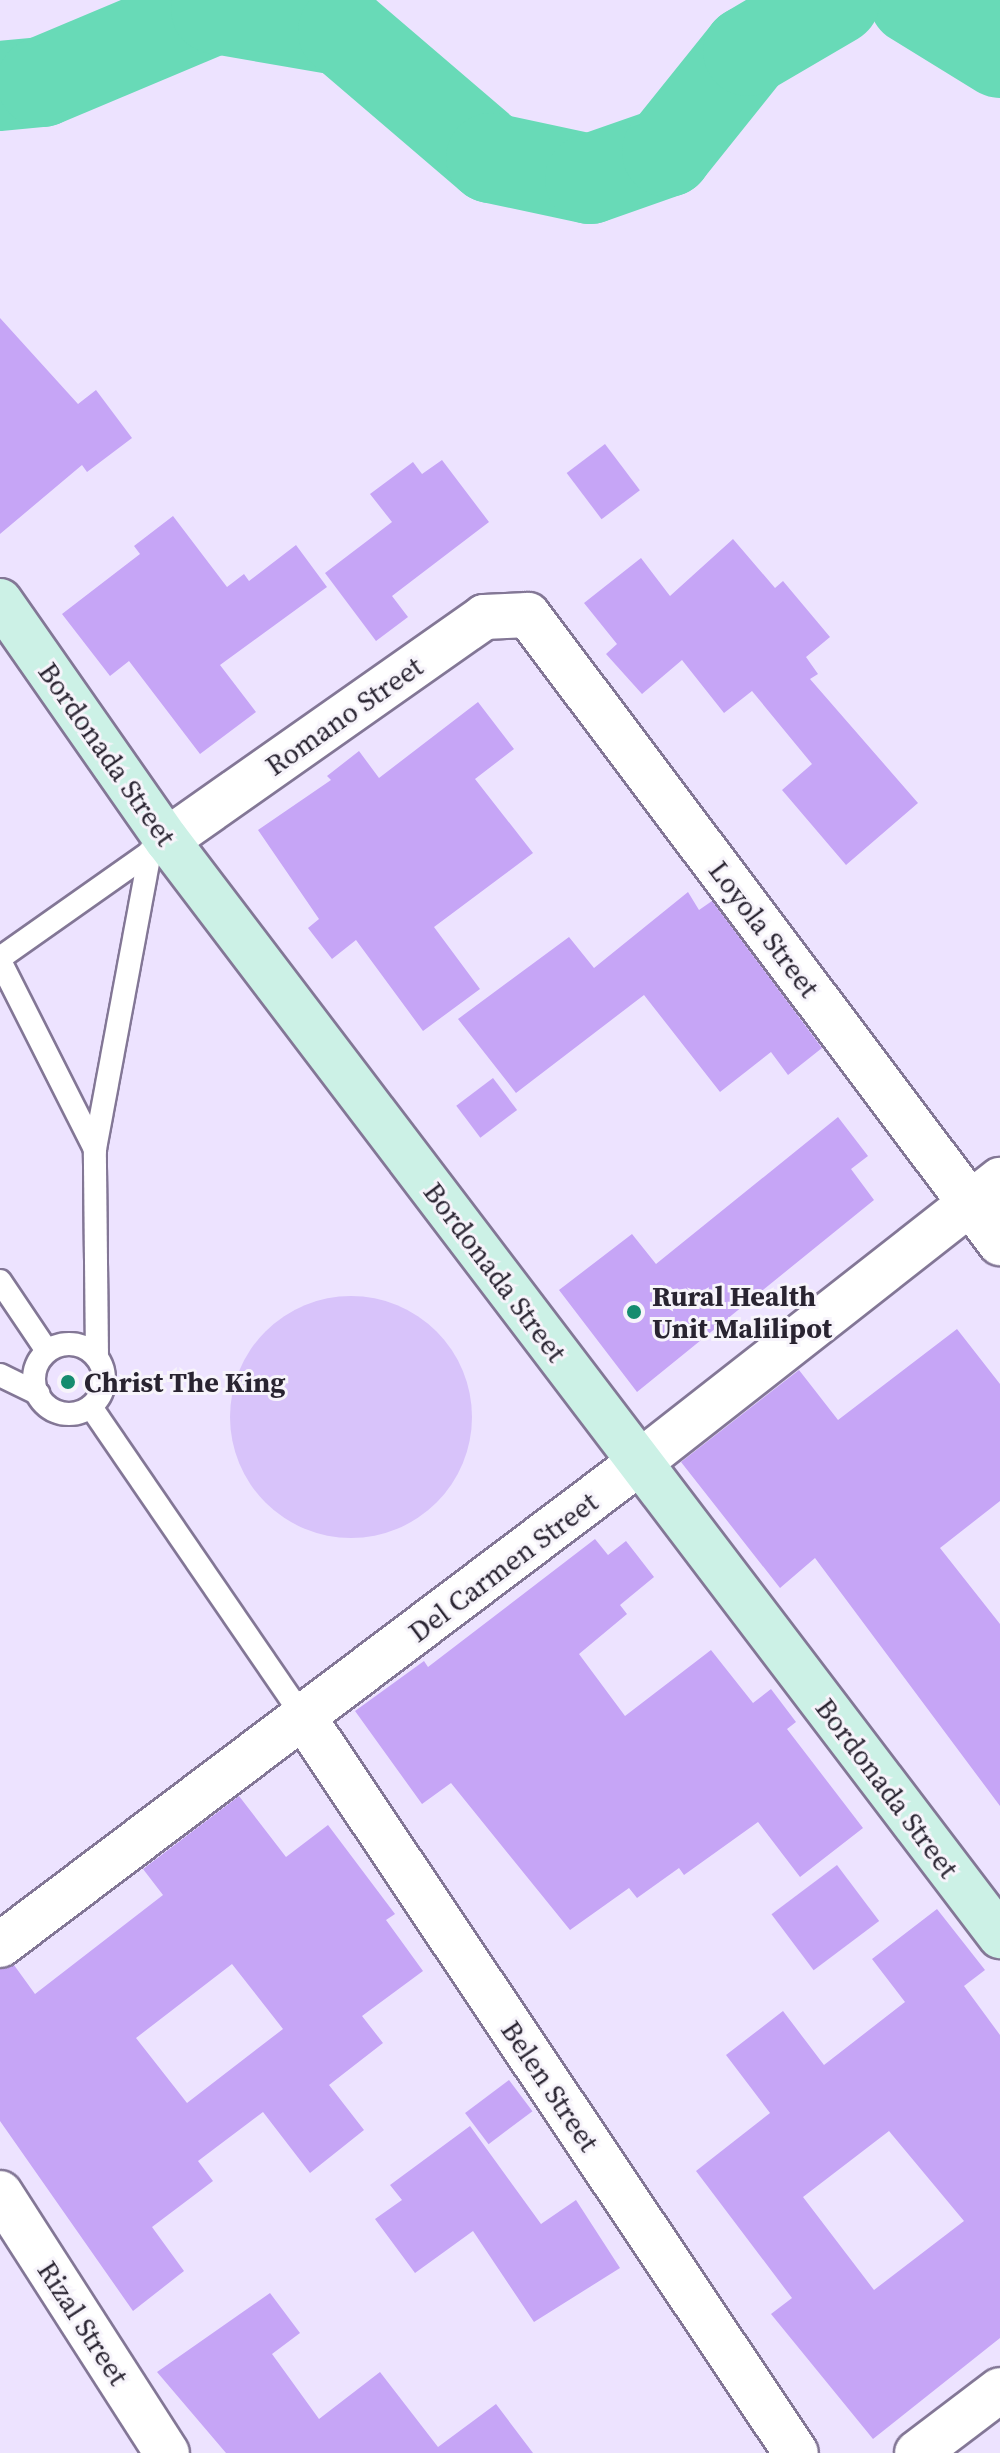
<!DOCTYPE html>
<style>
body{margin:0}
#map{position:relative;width:1000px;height:2453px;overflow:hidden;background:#ede3ff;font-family:"Source Serif 4",serif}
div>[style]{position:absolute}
.green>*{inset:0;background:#d8c3fa}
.round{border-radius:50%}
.river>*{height:90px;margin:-45px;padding:0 45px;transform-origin:45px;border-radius:45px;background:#68dab7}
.building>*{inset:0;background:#c6a5f6;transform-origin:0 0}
.roads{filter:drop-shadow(2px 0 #837796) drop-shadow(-2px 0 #837796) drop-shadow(0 2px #837796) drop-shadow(0 -2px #837796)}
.lane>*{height:22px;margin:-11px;padding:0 11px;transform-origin:11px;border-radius:11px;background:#fff}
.lane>.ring{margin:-11px;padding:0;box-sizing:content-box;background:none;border:22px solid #fff;border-radius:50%}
.street>*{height:44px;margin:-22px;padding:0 22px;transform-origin:22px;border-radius:22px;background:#fff}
.secondary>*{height:44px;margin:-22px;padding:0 22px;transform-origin:22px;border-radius:22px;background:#ccf1e6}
.dots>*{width:22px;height:22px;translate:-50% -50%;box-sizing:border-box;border:4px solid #f7f4fb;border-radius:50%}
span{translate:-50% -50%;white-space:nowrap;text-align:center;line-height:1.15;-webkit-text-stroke:6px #f7f4fb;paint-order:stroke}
.street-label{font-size:28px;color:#292431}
.poi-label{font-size:28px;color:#292431;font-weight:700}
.left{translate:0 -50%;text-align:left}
</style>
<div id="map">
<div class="green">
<i class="round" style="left:230px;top:1296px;width:242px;height:242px"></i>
</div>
<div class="river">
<i style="left:914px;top:0;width:101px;rotate:31.6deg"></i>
<i style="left:0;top:86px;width:42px;rotate:-5.4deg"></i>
<i style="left:42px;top:82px;width:189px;rotate:-22.8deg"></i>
<i style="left:216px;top:9px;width:129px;rotate:9.8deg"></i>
<i style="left:343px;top:31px;width:195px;rotate:40.6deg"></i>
<i style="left:491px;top:158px;width:101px;rotate:12deg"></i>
<i style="left:590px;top:179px;width:82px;rotate:-19.3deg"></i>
<i style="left:667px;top:152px;width:129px;rotate:-51.3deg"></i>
<i style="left:748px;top:51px;width:101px;rotate:-30.4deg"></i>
</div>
<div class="building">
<i style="clip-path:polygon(0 318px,78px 404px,96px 390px,132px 438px,87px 472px,82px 465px,0 534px)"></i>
<i style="left:605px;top:444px;width:58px;height:48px;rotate:53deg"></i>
<i style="clip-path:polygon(442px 460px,489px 522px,392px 596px,408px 617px,376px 641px,325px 573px,392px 522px,370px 494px,413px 462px,422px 474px)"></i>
<i style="clip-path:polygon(173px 516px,227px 587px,244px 574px,249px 581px,296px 545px,327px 587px,220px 665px,256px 712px,200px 754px,129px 661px,110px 676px,62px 614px,140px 554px,134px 546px)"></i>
<i style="clip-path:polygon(733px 539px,775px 588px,783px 581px,830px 637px,806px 657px,818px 674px,810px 679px,918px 803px,846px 865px,782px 790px,812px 764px,752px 691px,724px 713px,682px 660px,642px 694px,606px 654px,617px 644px,584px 603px,641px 558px,670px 596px)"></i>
<i style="clip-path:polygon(478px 702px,514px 749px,475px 779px,533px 853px,434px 927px,480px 989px,423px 1031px,356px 940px,332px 959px,308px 928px,319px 919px,258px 830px,331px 780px,327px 776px,359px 751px,379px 778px)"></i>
<i style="clip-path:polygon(688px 892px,699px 910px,712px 901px,822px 1048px,788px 1075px,771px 1052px,720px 1092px,644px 995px,516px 1093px,458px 1019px,569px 937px,594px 968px)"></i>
<i style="left:493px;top:1078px;width:40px;height:46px;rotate:53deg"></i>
<i style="clip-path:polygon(838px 1117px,868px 1156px,851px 1169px,874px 1200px,637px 1392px,559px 1290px,632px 1234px,656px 1264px)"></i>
<i style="clip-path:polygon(957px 1329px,1000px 1384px,1000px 1501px,940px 1548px,1000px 1624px,1000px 1806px,815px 1558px,780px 1588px,681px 1462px,799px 1370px,838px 1420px)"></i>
<i style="clip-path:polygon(595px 1539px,608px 1555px,626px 1541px,654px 1577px,620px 1605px,627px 1614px,579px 1654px,625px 1716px,711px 1650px,753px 1703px,771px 1689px,796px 1722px,787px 1729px,863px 1828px,800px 1877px,758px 1822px,684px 1875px,679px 1868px,637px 1898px,629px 1888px,570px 1930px,451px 1783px,422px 1804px,355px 1711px,424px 1661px,428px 1667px)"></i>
<i style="clip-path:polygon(evenodd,239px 1796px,286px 1857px,328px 1825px,395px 1914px,386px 1920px,423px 1971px,362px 2016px,383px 2043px,329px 2085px,364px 2130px,310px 2173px,263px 2112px,198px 2161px,213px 2181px,152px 2227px,184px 2271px,133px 2311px,0 2121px,0 1969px,14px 1965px,35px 1994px,163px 1895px,143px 1869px,239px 1796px,232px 1964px,283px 2029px,187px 2103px,136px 2038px,232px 1964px)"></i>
<i style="left:837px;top:1865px;width:70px;height:82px;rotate:53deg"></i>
<i style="clip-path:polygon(evenodd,937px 1909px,985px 1970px,964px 1986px,1000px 2035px,1000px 2338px,873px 2439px,771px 2314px,792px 2298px,696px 2171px,770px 2113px,726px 2055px,783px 2011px,824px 2065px,905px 2002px,872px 1959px,937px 1909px,889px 2131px,964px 2221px,874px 2290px,803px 2197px,889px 2131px)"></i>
<i style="left:509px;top:2080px;width:39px;height:55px;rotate:53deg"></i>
<i style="clip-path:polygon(470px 2126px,541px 2224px,576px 2200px,620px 2268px,534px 2322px,473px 2231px,415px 2273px,375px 2219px,402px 2200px,390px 2185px)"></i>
<i style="clip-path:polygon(270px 2293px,300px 2333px,272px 2354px,319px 2419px,380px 2372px,438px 2447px,496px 2404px,533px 2453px,226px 2453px,157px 2372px)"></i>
</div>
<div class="roads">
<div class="lane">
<i style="left:0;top:958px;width:191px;rotate:-35.2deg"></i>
<i style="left:0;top:961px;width:211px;rotate:63.2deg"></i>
<i style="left:0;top:1281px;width:84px;rotate:56.1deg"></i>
<i class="ring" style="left:34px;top:1344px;width:48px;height:48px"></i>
<i style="left:97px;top:1357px;width:208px;rotate:-90.6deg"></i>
<i style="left:95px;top:1149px;width:303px;rotate:-79.5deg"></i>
<i style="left:0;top:1375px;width:43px;rotate:26deg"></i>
<i style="left:91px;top:1407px;width:377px;rotate:55.6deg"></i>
</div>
<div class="street">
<i style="left:167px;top:840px;width:388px;rotate:-35.1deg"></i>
<i style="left:484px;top:617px;width:44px;rotate:-2.6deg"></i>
<i style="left:528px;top:615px;width:786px;rotate:53.07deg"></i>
<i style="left:304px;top:1718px;width:884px;rotate:56.2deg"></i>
<i style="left:0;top:1945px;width:800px;rotate:-37.03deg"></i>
<i style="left:639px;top:1463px;width:459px;rotate:-38.1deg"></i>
<i style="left:0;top:2193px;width:309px;rotate:57.3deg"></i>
<i style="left:917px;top:2453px;width:104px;rotate:-37.2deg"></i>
</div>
<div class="secondary">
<i style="left:0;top:601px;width:292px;rotate:55.1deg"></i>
<i style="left:167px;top:840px;width:1377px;rotate:52.76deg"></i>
</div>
</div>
<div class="dots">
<i style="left:634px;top:1312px;background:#158c6f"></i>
<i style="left:68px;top:1382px;background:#158c6f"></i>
</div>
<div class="street-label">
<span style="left:344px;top:716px;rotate:-35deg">Romano Street</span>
<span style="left:107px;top:754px;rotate:55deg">Bordonada Street</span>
<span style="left:764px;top:929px;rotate:53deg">Loyola Street</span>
<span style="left:495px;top:1272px;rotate:53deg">Bordonada Street</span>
<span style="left:503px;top:1567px;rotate:-37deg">Del Carmen Street</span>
<span style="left:887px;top:1788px;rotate:53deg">Bordonada Street</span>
<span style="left:550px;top:2086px;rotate:56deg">Belen Street</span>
<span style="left:83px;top:2323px;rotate:57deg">Rizal Street</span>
</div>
<div class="poi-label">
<span class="left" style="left:652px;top:1312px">Rural Health<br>Unit Malilipot</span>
<span class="left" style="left:84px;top:1382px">Christ The King</span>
</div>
</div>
